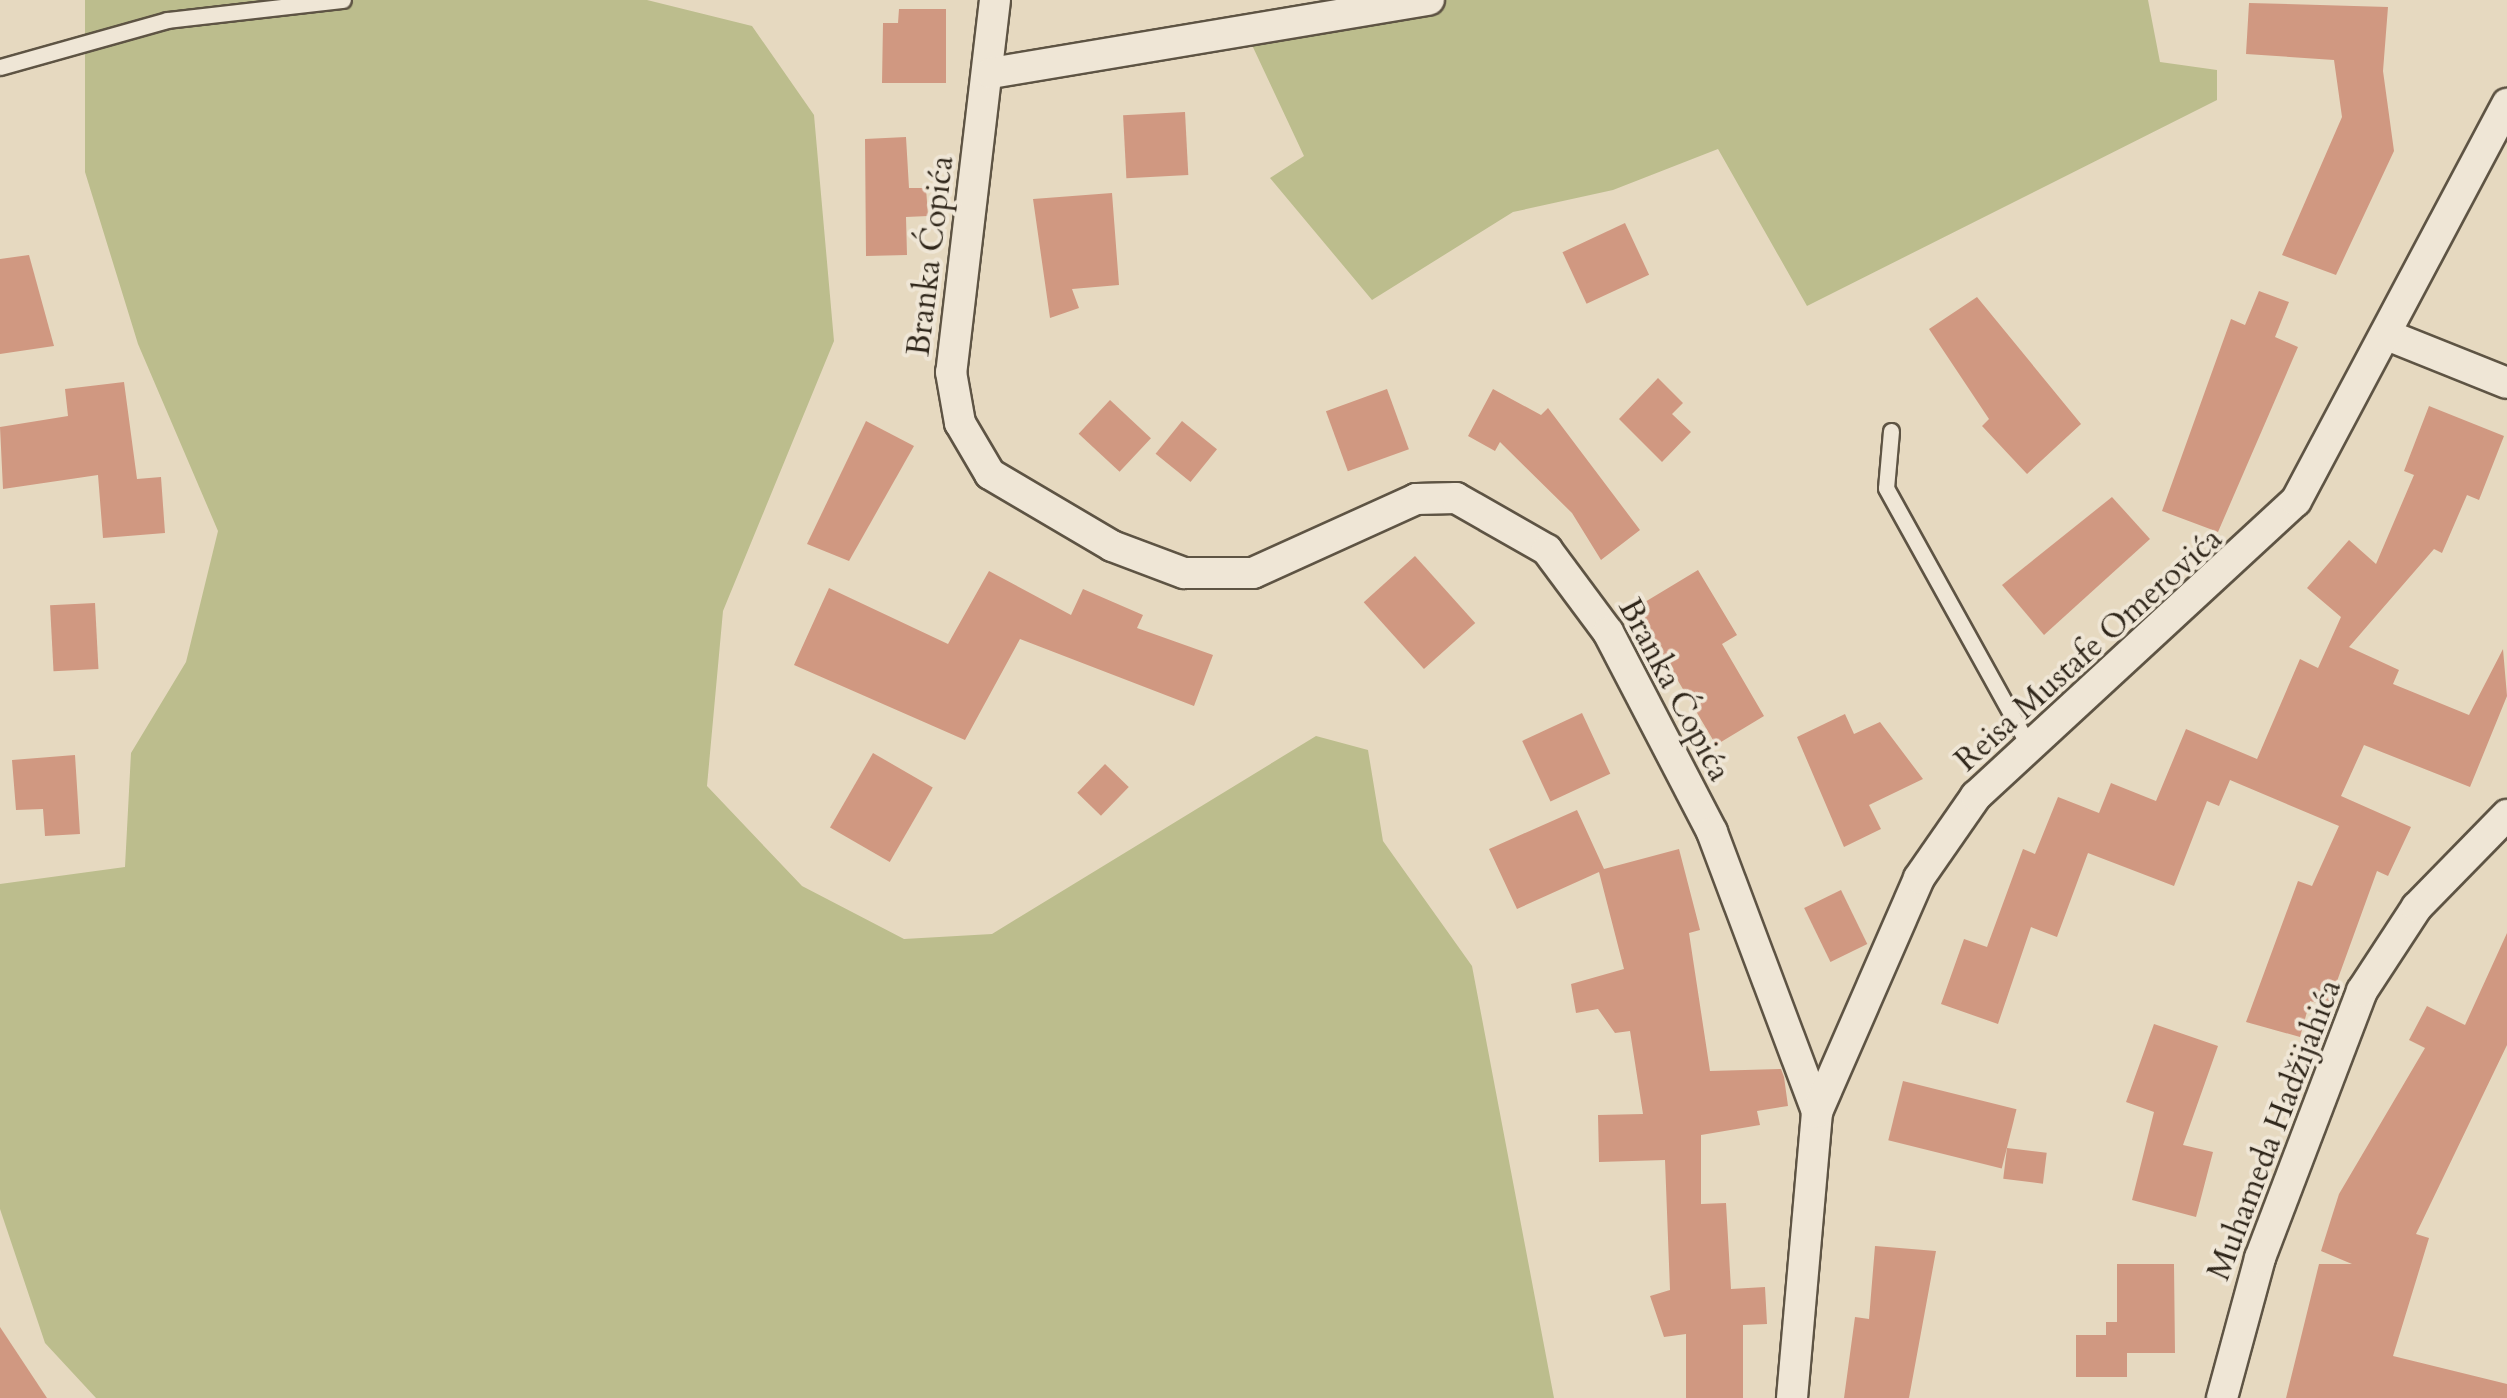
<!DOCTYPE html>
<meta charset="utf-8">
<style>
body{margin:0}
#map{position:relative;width:2507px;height:1398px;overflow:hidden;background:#e6d9c0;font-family:Cardo,serif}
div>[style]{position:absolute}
.green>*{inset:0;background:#bcbd8d}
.building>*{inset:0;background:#d09881;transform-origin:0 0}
.roads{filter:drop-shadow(2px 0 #5e5444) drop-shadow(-2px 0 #5e5444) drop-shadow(0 2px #5e5444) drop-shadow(0 -2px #5e5444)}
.lane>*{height:15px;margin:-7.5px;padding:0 7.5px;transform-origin:7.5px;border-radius:7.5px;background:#efe6d6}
.street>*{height:30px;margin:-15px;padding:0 15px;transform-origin:15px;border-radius:15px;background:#efe6d6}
span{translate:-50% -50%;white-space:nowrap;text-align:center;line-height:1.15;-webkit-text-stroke:8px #efe6d6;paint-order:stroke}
.street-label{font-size:32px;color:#30271b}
</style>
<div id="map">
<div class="green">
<i style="clip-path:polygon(85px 0,647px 0,752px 26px,814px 115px,834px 341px,723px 611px,707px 786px,802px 886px,904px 939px,992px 934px,1316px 736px,1368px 750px,1383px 841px,1472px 966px,1554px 1398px,96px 1398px,45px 1343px,0 1209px,0 884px,125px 867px,131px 753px,186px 662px,218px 531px,138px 344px,85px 172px)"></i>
<i style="clip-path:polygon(1429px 0,2148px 0,2160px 62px,2217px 70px,2217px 100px,1807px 306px,1718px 149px,1613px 190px,1513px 212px,1372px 300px,1270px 178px,1304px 156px,1244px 28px)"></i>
</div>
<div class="building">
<i style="clip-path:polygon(2249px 3px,2388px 7px,2383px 71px,2394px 151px,2336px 275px,2282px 255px,2342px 117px,2334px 60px,2246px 54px)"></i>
<i style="clip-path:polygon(899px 9px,946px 9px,946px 83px,882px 83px,883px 23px,898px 23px)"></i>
<i style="left:1185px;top:112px;width:63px;height:62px;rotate:87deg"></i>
<i style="clip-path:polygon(906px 137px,909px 188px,926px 188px,928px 216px,906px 217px,907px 255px,866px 256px,865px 139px)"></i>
<i style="clip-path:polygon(1112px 193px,1119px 285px,1072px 289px,1079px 308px,1050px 318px,1033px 199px)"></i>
<i style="left:1625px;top:223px;width:57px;height:69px;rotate:65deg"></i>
<i style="clip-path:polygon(29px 255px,54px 346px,0 354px,0 259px)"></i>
<i style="clip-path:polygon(2259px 291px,2289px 302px,2275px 337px,2298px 347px,2218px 532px,2162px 511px,2231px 319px,2245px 325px)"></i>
<i style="clip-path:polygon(1977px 297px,2081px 424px,2027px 474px,1982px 426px,1989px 419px,1929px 329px)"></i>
<i style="clip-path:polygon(1658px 378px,1683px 403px,1672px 414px,1691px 432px,1662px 462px,1619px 419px)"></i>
<i style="clip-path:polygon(124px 382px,137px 479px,161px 477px,165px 533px,103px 538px,98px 475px,3px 489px,0 427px,68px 416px,65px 389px)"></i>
<i style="left:1387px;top:389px;width:64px;height:65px;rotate:70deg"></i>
<i style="clip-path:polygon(1493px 389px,1541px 415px,1548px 408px,1640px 530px,1601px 560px,1572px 513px,1500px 442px,1495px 451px,1468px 436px)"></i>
<i style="left:1110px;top:400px;width:56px;height:46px;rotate:43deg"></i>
<i style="clip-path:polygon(2429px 406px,2504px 436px,2479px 500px,2467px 495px,2442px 553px,2434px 549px,2349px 647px,2399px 670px,2393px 684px,2469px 715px,2503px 649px,2507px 696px,2470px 787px,2364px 745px,2341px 796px,2411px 827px,2388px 876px,2377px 871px,2328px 1006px,2310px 1001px,2300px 1037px,2246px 1022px,2298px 881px,2312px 886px,2339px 826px,2230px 780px,2219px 806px,2207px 801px,2174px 886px,2088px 853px,2057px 937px,2031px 927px,1998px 1024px,1941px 1004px,1964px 939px,1987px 947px,2023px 849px,2035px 854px,2058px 797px,2099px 813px,2111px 783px,2156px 801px,2186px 729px,2257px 759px,2300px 659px,2318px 668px,2341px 617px,2307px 588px,2349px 540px,2376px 564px,2414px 475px,2404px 471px)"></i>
<i style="clip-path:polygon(866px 421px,914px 446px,849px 561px,807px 544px)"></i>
<i style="left:1182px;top:421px;width:45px;height:42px;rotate:39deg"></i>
<i style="clip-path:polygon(2112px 497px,2150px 539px,2044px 635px,2002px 585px)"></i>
<i style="left:1415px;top:556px;width:90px;height:69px;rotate:48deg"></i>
<i style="clip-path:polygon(1698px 570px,1737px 635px,1722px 644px,1764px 716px,1716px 745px,1635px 608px)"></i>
<i style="clip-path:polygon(989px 571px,1071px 615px,1083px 589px,1143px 615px,1137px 628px,1213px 655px,1194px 706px,1020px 639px,965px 740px,794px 665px,829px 588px,948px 644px)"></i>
<i style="left:95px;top:603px;width:66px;height:45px;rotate:87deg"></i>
<i style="left:1582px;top:713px;width:67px;height:66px;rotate:65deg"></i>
<i style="clip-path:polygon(1845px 714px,1854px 734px,1880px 722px,1923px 779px,1869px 805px,1881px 829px,1844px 847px,1797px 737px)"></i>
<i style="left:873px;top:753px;width:69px;height:86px;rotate:30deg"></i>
<i style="clip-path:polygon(75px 755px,80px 834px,45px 836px,43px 809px,16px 810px,12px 760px)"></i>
<i style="left:1105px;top:764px;width:33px;height:40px;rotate:44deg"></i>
<i style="clip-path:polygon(1577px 810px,1604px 869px,1679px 849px,1700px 930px,1689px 933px,1710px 1071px,1781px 1069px,1784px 1077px,1788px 1106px,1757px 1111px,1760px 1125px,1701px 1135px,1701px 1204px,1726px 1203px,1731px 1289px,1765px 1287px,1767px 1324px,1743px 1325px,1743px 1398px,1686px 1398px,1686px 1334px,1664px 1337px,1650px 1296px,1670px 1290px,1665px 1160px,1599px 1162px,1598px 1115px,1643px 1114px,1630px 1031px,1615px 1033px,1598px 1009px,1576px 1013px,1571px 984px,1624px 969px,1599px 872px,1517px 909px,1489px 849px)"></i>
<i style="left:1841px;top:890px;width:60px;height:41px;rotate:64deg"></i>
<i style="clip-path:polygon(2507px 933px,2507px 1045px,2416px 1234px,2429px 1238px,2393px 1356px,2507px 1384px,2507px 1398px,2286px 1398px,2319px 1264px,2352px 1264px,2321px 1251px,2339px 1194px,2425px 1048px,2409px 1040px,2427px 1006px,2465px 1025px)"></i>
<i style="clip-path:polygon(2154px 1024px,2218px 1046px,2183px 1145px,2213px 1152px,2196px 1217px,2132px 1200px,2154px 1112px,2126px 1102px)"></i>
<i style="left:1903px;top:1081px;width:117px;height:61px;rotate:14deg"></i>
<i style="left:2007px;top:1148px;width:40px;height:31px;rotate:7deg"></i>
<i style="clip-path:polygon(1875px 1246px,1936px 1251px,1909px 1398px,1844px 1398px,1855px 1317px,1869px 1319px)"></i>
<i style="clip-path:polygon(2117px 1264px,2174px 1264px,2175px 1353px,2127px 1353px,2127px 1377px,2076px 1377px,2076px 1335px,2106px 1335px,2106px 1322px,2117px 1322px)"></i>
<i style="clip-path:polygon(0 1327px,47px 1398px,0 1398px)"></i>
</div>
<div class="roads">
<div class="lane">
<i style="left:0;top:67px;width:173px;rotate:-15.7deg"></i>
<i style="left:167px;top:20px;width:177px;rotate:-6.5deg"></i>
<i style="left:1891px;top:431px;width:57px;rotate:95deg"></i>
<i style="left:1886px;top:488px;width:297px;rotate:61deg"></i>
</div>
<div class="street">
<i style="left:995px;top:0;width:375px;rotate:96.7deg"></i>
<i style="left:951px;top:372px;width:52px;rotate:80deg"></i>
<i style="left:960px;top:423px;width:59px;rotate:59.5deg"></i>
<i style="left:990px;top:474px;width:142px;rotate:30.5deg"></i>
<i style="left:1112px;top:546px;width:77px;rotate:20.6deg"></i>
<i style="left:1184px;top:573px;width:69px"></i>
<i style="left:1253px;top:573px;width:179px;rotate:-24.4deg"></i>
<i style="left:1416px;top:499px;width:40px;rotate:-1.4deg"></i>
<i style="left:1456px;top:498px;width:105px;rotate:29.7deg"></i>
<i style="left:1547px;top:550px;width:102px;rotate:53.4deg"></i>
<i style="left:1608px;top:632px;width:225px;rotate:62.5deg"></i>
<i style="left:1712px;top:832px;width:299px;rotate:69.4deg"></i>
<i style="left:991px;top:73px;width:444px;rotate:-9.5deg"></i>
<i style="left:2387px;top:335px;width:129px;rotate:21.8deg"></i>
<i style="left:1792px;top:1398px;width:287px;rotate:-85deg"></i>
<i style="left:1817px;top:1112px;width:255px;rotate:-66.4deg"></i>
<i style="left:1919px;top:878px;width:100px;rotate:-55.2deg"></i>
<i style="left:1976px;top:796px;width:435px;rotate:-42.7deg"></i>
<i style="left:2296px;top:501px;width:450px;rotate:-62deg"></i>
<i style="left:2222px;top:1398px;width:145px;rotate:-74.8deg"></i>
<i style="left:2260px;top:1258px;width:286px;rotate:-69.1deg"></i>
<i style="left:2362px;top:991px;width:100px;rotate:-56.8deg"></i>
<i style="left:2417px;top:907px;width:129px;rotate:-45.6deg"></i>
</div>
</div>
<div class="street-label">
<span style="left:931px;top:256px;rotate:-83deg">Branka Ćopića</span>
<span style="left:2089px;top:650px;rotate:-42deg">Reisa Mustafe Omerovića</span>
<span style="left:1674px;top:690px;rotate:62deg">Branka Ćopića</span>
<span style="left:2275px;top:1130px;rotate:-69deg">Muhameda Hadžijahića</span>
</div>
</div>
